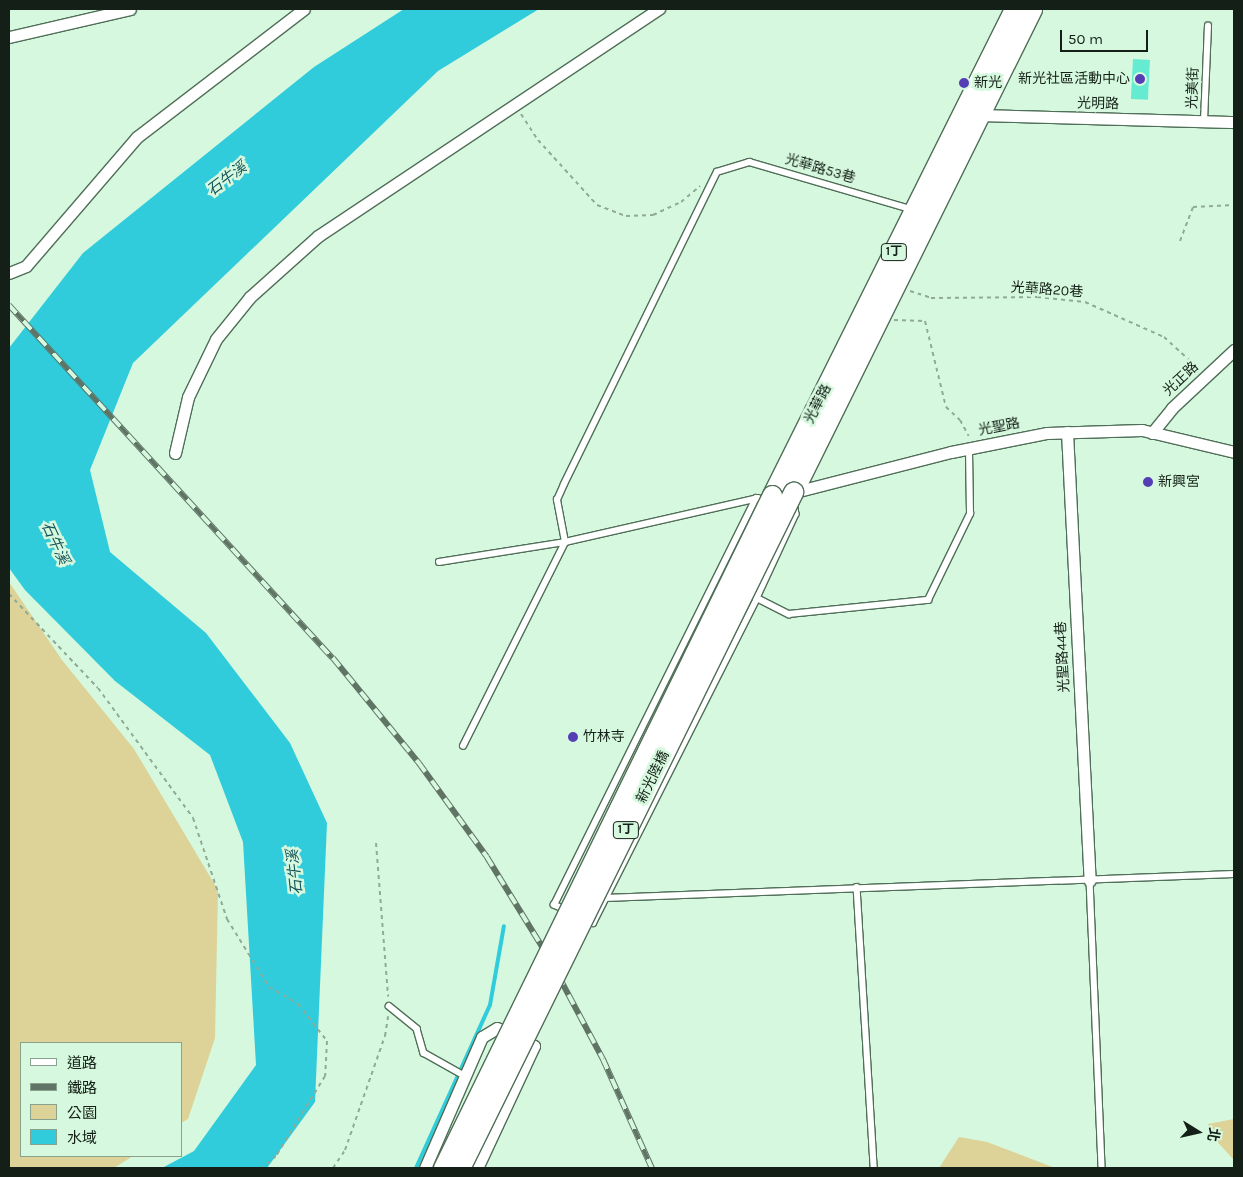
<!DOCTYPE html>
<meta charset="utf-8">
<style>
body{margin:0}
#map{position:relative;width:1243px;height:1177px;overflow:hidden;background:#d6f8de;font-family:Karla,"Noto Sans TC",sans-serif}
div>[style]{position:absolute}
.green>*{inset:0;background:#ddd297}
.water>*{inset:0;background:#30ccdc}
.stream>*{height:4px;margin:-2px;padding:0 2px;transform-origin:2px;border-radius:2px;background:#30ccdc}
.building>*{inset:0;background:#64ebd2;transform-origin:0 0}
.path>*{height:2px;margin-top:-1px;transform-origin:0;background:repeating-linear-gradient(90deg,#90aa96 0 4px,transparent 0 8px)}
.roads{filter:drop-shadow(1px 0 #506e58) drop-shadow(-1px 0 #506e58) drop-shadow(0 1px #506e58) drop-shadow(0 -1px #506e58)}
.lane>*{height:5.5px;margin:-2.75px;padding:0 2.75px;transform-origin:2.75px;border-radius:2.75px;background:#fff}
.street>*{height:11px;margin:-5.5px;padding:0 5.5px;transform-origin:5.5px;border-radius:5.5px;background:#fff}
.primary>*{height:19px;margin:-9.5px;padding:0 9.5px;transform-origin:9.5px;border-radius:9.5px;background:#fff}
.rail>*{height:5.5px;margin-top:-2.75px;transform-origin:0;background:repeating-linear-gradient(90deg,#d6f8de 0 11px,#607465 0 22px);box-sizing:border-box;border-block:1px solid #607465}
.bridges{filter:drop-shadow(1px 0 #506e58) drop-shadow(-1px 0 #506e58) drop-shadow(0 1px #506e58) drop-shadow(0 -1px #506e58)}
.primary-bridge>*{height:19px;margin:-9.5px;padding:0 9.5px;transform-origin:9.5px;border-radius:9.5px;background:#fff}
.dots>*{width:14px;height:14px;translate:-50% -50%;box-sizing:border-box;border:2px solid #d6f8de;border-radius:50%}
span{translate:-50% -50%;white-space:nowrap;text-align:center;line-height:1.15;-webkit-text-stroke:5px #d6f8de;paint-order:stroke}
.shield-label span{padding:1px 4px;background:#d6f8de;border:1px solid;border-radius:4px;-webkit-text-stroke-width:0}
.shield-label{font-size:12px;color:#142017;font-weight:700}
.poi-label{font-size:14px;color:#142017}
.right{translate:-100% -50%;text-align:right}
.left{translate:0 -50%;text-align:left}
.street-label{font-size:14px;color:#142017}
.water-label{font-size:15px;color:#16545b;font-style:italic}
.frame{position:absolute;inset:0;border:10px solid #142017;pointer-events:none}
.legend{position:absolute;left:20px;top:1042px;width:162px;height:115px;box-sizing:border-box;background:#d6f8de;border:1px solid #88a28e;margin:0;padding:6px 9px;list-style:none;font-size:15px;color:#142017}
.legend li{display:flex;align-items:center;gap:10px;height:25px}
.legend b{width:25px;border:1px solid #88a28e}
.north{position:absolute;left:1173px;top:1107px;width:50px;height:50px;-webkit-text-stroke:4px #d6f8de;paint-order:stroke;rotate:100deg;font-size:14px;font-weight:700;line-height:20px;text-align:center;color:#142017}
.north::after{content:'';display:block;margin:auto;width:18px;height:22px;background:#142017;clip-path:polygon(50% 0,100% 100%,50% 72%,0 100%)}
.scale{position:absolute;left:1060px;top:30px;width:88px;height:22px;box-sizing:border-box;border:2px solid #142017;border-top:0;padding-left:6px;font-size:15px;line-height:18px;white-space:nowrap;color:#142017;-webkit-text-stroke:4px #d6f8de;paint-order:stroke}
</style>
<div id="map">
<div class="green">
<i style="clip-path:polygon(9px 582px,62px 660px,134px 749px,218px 890px,215px 1038px,188px 1119px,181px 1123px,181px 1043px,21px 1043px,21px 1156px,133px 1156px,114px 1168px,9px 1168px)"></i>
<i style="clip-path:polygon(1234px 1119px,1234px 1160px,1211px 1135px,1208px 1124px)"></i>
<i style="clip-path:polygon(959px 1137px,987px 1142px,1055px 1168px,939px 1168px)"></i>
</div>
<div class="water">
<i style="clip-path:polygon(404px 9px,539px 9px,438px 71px,133px 363px,90px 470px,110px 552px,206px 633px,290px 743px,327px 823px,315px 1102px,267px 1168px,162px 1168px,194px 1151px,256px 1065px,243px 842px,210px 755px,115px 681px,25px 590px,9px 568px,9px 348px,83px 253px,314px 67px)"></i>
</div>
<div class="stream">
<i style="left:416px;top:1168px;width:179px;rotate:-65.6deg"></i>
<i style="left:490px;top:1005px;width:80px;rotate:-80deg"></i>
</div>
<div class="building">
<i style="left:1133px;top:59px;width:17px;height:40px;rotate:3deg"></i>
</div>
<div class="path">
<i style="left:521px;top:114px;width:31px;rotate:57deg"></i>
<i style="left:538px;top:140px;width:88px;rotate:47.8deg"></i>
<i style="left:597px;top:205px;width:31px;rotate:21deg"></i>
<i style="left:626px;top:216px;width:27px;rotate:-2deg"></i>
<i style="left:653px;top:215px;width:31px;rotate:-25deg"></i>
<i style="left:681px;top:202px;width:25px;rotate:-40deg"></i>
<i style="left:1180px;top:241px;width:36px;rotate:-69deg"></i>
<i style="left:1193px;top:207px;width:41px;rotate:-2.8deg"></i>
<i style="left:910px;top:291px;width:22px;rotate:18deg"></i>
<i style="left:931px;top:298px;width:106px;rotate:-0.5deg"></i>
<i style="left:1037px;top:297px;width:48px;rotate:5.9deg"></i>
<i style="left:1085px;top:302px;width:86px;rotate:23.9deg"></i>
<i style="left:1164px;top:337px;width:47px;rotate:42.4deg"></i>
<i style="left:894px;top:320px;width:31px;rotate:2deg"></i>
<i style="left:925px;top:321px;width:89px;rotate:76.3deg"></i>
<i style="left:946px;top:407px;width:19px;rotate:43deg"></i>
<i style="left:960px;top:420px;width:18px;rotate:61deg"></i>
<i style="left:9px;top:594px;width:129px;rotate:46.6deg"></i>
<i style="left:98px;top:688px;width:161px;rotate:53.8deg"></i>
<i style="left:193px;top:818px;width:107px;rotate:71.4deg"></i>
<i style="left:227px;top:919px;width:80px;rotate:58.3deg"></i>
<i style="left:269px;top:987px;width:34px;rotate:30deg"></i>
<i style="left:298px;top:1004px;width:47px;rotate:51.9deg"></i>
<i style="left:327px;top:1041px;width:35px;rotate:93deg"></i>
<i style="left:325px;top:1076px;width:94px;rotate:121.5deg"></i>
<i style="left:276px;top:1156px;width:18px;rotate:139deg"></i>
<i style="left:376px;top:843px;width:154px;rotate:85.5deg"></i>
<i style="left:333px;top:1168px;width:22px;rotate:-56deg"></i>
<i style="left:345px;top:1150px;width:121px;rotate:-70.7deg"></i>
<i style="left:385px;top:1036px;width:20px;rotate:-81deg"></i>
</div>
<div class="roads">
<div class="lane">
<i style="left:1204px;top:121px;width:95px;rotate:-87.6deg"></i>
<i style="left:794px;top:502px;width:12px;rotate:81deg"></i>
<i style="left:796px;top:514px;width:93px;rotate:114.9deg"></i>
<i style="left:757px;top:598px;width:36px;rotate:27deg"></i>
<i style="left:789px;top:614px;width:140px;rotate:-5.8deg"></i>
<i style="left:928px;top:600px;width:96px;rotate:-64deg"></i>
<i style="left:970px;top:514px;width:65px;rotate:-90.9deg"></i>
<i style="left:439px;top:562px;width:128px;rotate:-9deg"></i>
<i style="left:565px;top:542px;width:198px;rotate:-12.8deg"></i>
<i style="left:463px;top:746px;width:228px;rotate:-63.4deg"></i>
<i style="left:565px;top:542px;width:43px;rotate:-100.8deg"></i>
<i style="left:557px;top:500px;width:17px;rotate:-66deg"></i>
<i style="left:564px;top:484px;width:347px;rotate:-63.9deg"></i>
<i style="left:717px;top:172px;width:34px;rotate:-17deg"></i>
<i style="left:749px;top:162px;width:169px;rotate:16.2deg"></i>
<i style="left:1090px;top:880px;width:288px;rotate:87.6deg"></i>
<i style="left:857px;top:887px;width:282px;rotate:86.5deg"></i>
<i style="left:605px;top:898px;width:629px;rotate:-2.19deg"></i>
<i style="left:565px;top:910px;width:12px;rotate:-156deg"></i>
<i style="left:554px;top:905px;width:454px;rotate:-63.6deg"></i>
<i style="left:584px;top:919px;width:10px;rotate:24deg"></i>
<i style="left:593px;top:923px;width:364px;rotate:-63.2deg"></i>
<i style="left:389px;top:1006px;width:36px;rotate:39deg"></i>
<i style="left:417px;top:1029px;width:25px;rotate:74deg"></i>
<i style="left:424px;top:1053px;width:47px;rotate:29.3deg"></i>
</div>
<div class="street">
<i style="left:9px;top:37px;width:124px;rotate:-13deg"></i>
<i style="left:976px;top:115px;width:258px;rotate:1.6deg"></i>
<i style="left:9px;top:273px;width:18px;rotate:-22deg"></i>
<i style="left:26px;top:266px;width:170px;rotate:-49.3deg"></i>
<i style="left:137px;top:137px;width:210px;rotate:-37.5deg"></i>
<i style="left:1067px;top:432px;width:449px;rotate:87.1deg"></i>
<i style="left:1152px;top:433px;width:32px;rotate:-51deg"></i>
<i style="left:1172px;top:408px;width:85px;rotate:-43.1deg"></i>
<i style="left:175px;top:453px;width:57px;rotate:-76.9deg"></i>
<i style="left:188px;top:397px;width:64px;rotate:-64.2deg"></i>
<i style="left:216px;top:339px;width:54px;rotate:-51deg"></i>
<i style="left:250px;top:297px;width:91px;rotate:-41.9deg"></i>
<i style="left:318px;top:236px;width:410px;rotate:-33.7deg"></i>
<i style="left:791px;top:493px;width:165px;rotate:-14.4deg"></i>
<i style="left:951px;top:452px;width:98px;rotate:-11.2deg"></i>
<i style="left:1047px;top:433px;width:95px;rotate:-1.8deg"></i>
<i style="left:1142px;top:430px;width:95px;rotate:13.4deg"></i>
<i style="left:425px;top:1168px;width:143px;rotate:-66.5deg"></i>
<i style="left:482px;top:1037px;width:17px;rotate:-31deg"></i>
<i style="left:497px;top:1028px;width:41px;rotate:25.9deg"></i>
<i style="left:534px;top:1046px;width:135px;rotate:115deg"></i>
</div>
<div class="primary">
<i style="left:793px;top:492px;width:539px;rotate:-63.67deg"></i>
<i style="left:772px;top:495px;width:543px;rotate:-63.53deg"></i>
</div>
</div>
<div class="rail">
<i style="left:9px;top:305px;width:479px;rotate:47.5deg"></i>
<i style="left:333px;top:658px;width:136px;rotate:50.7deg"></i>
<i style="left:419px;top:763px;width:116px;rotate:54.1deg"></i>
<i style="left:487px;top:857px;width:116px;rotate:58.4deg"></i>
<i style="left:548px;top:956px;width:117px;rotate:61.9deg"></i>
<i style="left:603px;top:1059px;width:120px;rotate:65.8deg"></i>
</div>
<div class="bridges">
<div class="primary-bridge">
<i style="left:443px;top:1168px;width:749px;rotate:-63.95deg"></i>
<i style="left:460px;top:1168px;width:754px;rotate:-63.77deg"></i>
</div>
</div>
<div class="dots">
<i style="left:1140px;top:79px;background:#553db5"></i>
<i style="left:964px;top:83px;background:#553db5"></i>
<i style="left:1148px;top:482px;background:#553db5"></i>
<i style="left:573px;top:737px;background:#553db5"></i>
</div>
<div class="shield-label">
<span style="left:894px;top:252px">1丁</span>
<span style="left:626px;top:830px">1丁</span>
</div>
<div class="poi-label">
<span class="right" style="left:1130px;top:79px">新光社區活動中心</span>
<span class="left" style="left:974px;top:83px">新光</span>
<span class="left" style="left:1158px;top:482px">新興宮</span>
<span class="left" style="left:583px;top:737px">竹林寺</span>
</div>
<div class="street-label">
<span style="left:1193px;top:88px;rotate:-88deg">光美街</span>
<span style="left:1098px;top:104px;rotate:1deg">光明路</span>
<span style="left:820px;top:169px;rotate:16deg">光華路53巷</span>
<span style="left:1047px;top:290px;rotate:4deg">光華路20巷</span>
<span style="left:1181px;top:379px;rotate:-43deg">光正路</span>
<span style="left:818px;top:404px;rotate:-63deg">光華路</span>
<span style="left:999px;top:427px;rotate:-11deg">光聖路</span>
<span style="left:1063px;top:657px;rotate:-93deg">光聖路44巷</span>
<span style="left:653px;top:777px;rotate:-64deg">新光陸橋</span>
</div>
<div class="water-label">
<span style="left:227px;top:179px;rotate:-37deg">石牛溪</span>
<span style="left:55px;top:543px;rotate:65deg">石牛溪</span>
<span style="left:295px;top:872px;rotate:-96deg">石牛溪</span>
</div>
<div class="frame"></div>
<ul class="legend">
<li><b style="height:6px;background:#fff"></b>道路</li>
<li><b style="height:6px;background:#607465"></b>鐵路</li>
<li><b style="height:14px;background:#ddd297"></b>公園</li>
<li><b style="height:14px;background:#30ccdc"></b>水域</li>
</ul>
<div class="north">北</div>
<div class="scale">50 m</div>
</div>
